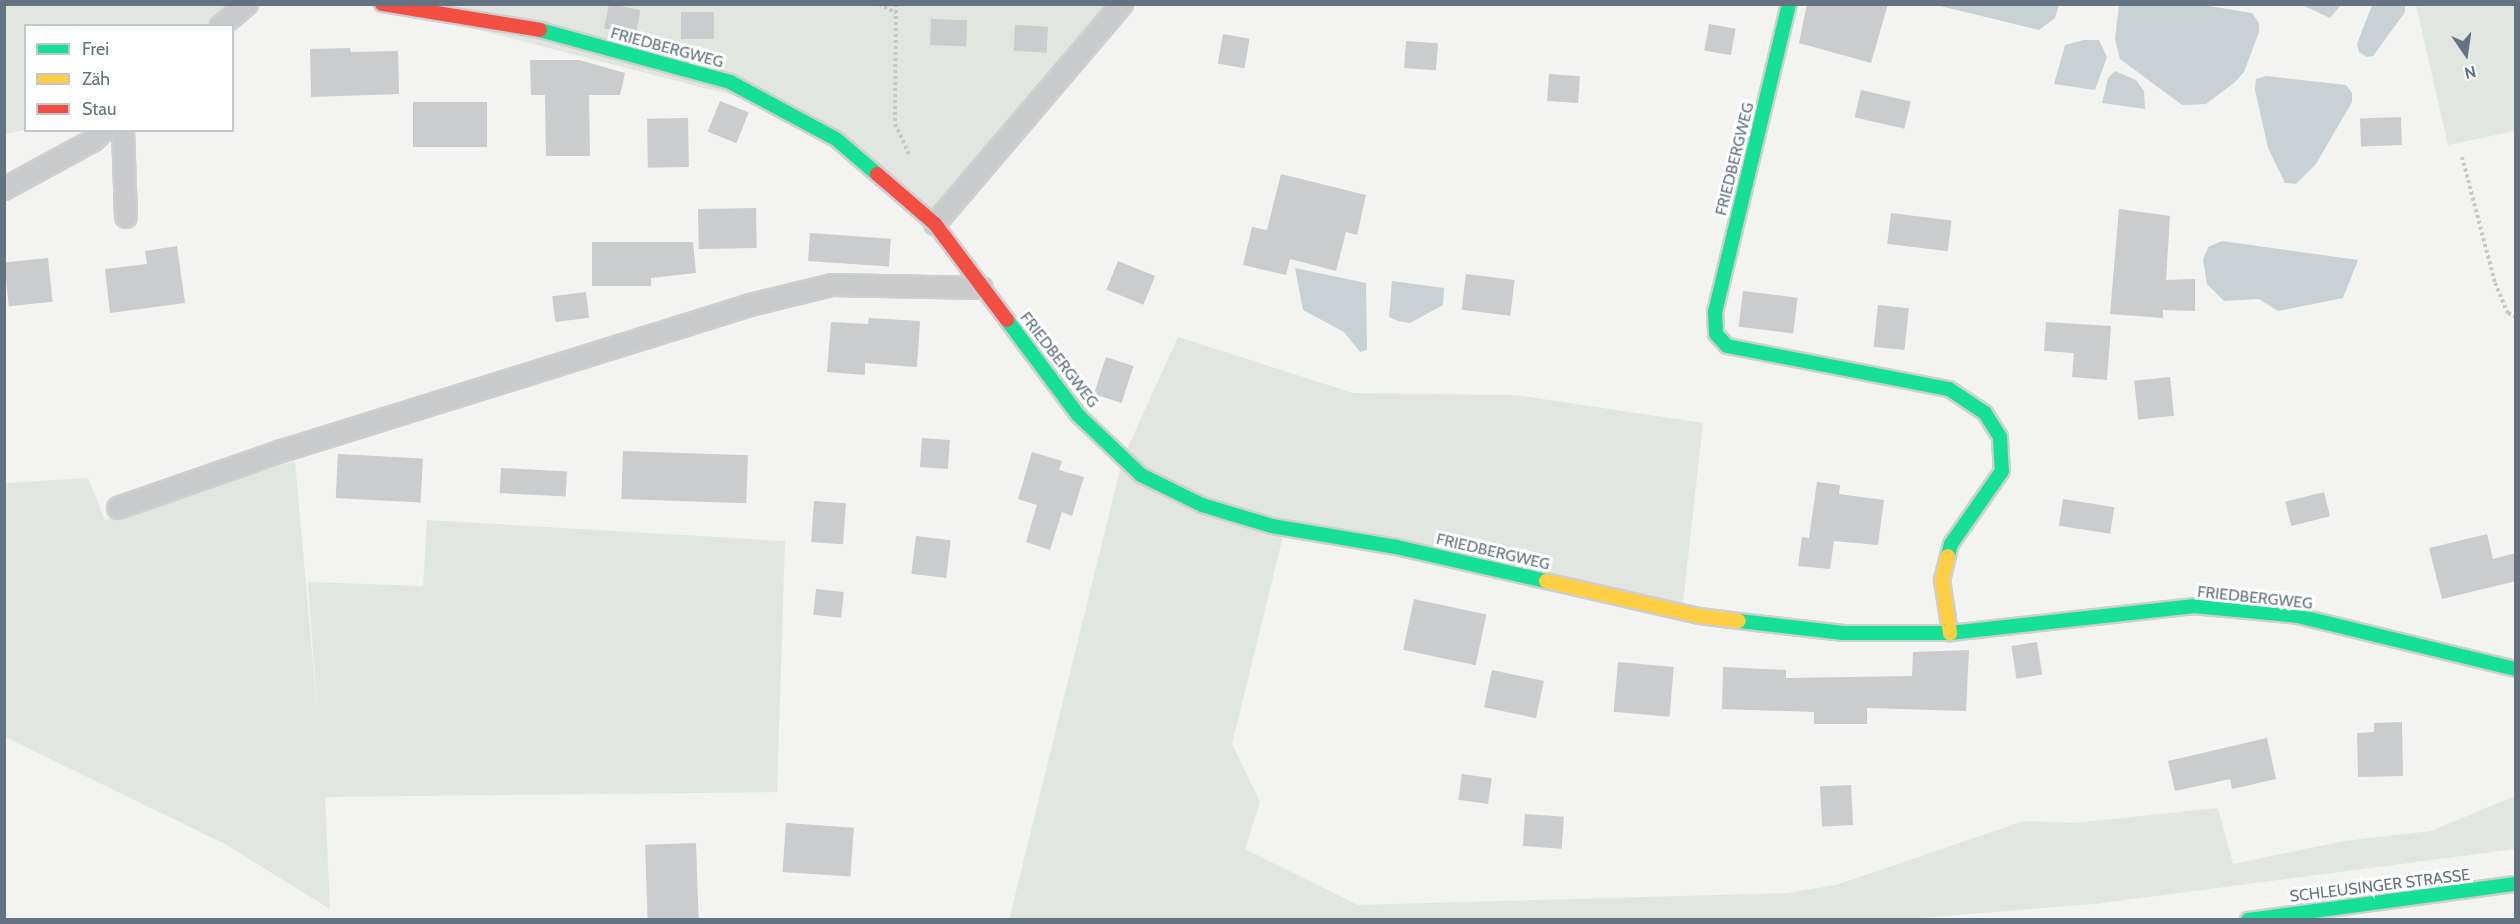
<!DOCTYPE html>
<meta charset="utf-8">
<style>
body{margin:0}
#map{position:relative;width:2520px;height:924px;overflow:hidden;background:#f3f3f2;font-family:Cabin,sans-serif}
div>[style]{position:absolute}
.green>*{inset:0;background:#e2e6e0}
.water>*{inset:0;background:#cad1d5}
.building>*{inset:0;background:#cbcccd;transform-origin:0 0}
.path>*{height:4px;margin-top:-2px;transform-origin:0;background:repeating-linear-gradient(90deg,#c7c8c8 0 3px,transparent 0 6px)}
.roads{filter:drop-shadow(2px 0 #cfcfd0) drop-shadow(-2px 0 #cfcfd0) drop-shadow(0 2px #cfcfd0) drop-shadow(0 -2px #cfcfd0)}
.lane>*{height:20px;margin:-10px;padding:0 10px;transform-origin:10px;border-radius:10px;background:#c8cacb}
.fast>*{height:14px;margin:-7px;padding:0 7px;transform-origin:7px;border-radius:7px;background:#16e098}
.slow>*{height:14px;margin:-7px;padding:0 7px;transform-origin:7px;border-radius:7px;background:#ffcf43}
.jam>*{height:14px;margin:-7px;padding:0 7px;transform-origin:7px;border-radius:7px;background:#f24e42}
span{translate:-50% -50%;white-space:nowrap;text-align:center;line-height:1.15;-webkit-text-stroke:6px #fff;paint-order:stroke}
.street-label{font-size:16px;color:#647381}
.frame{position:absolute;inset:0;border:6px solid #647381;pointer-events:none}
.legend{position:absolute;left:24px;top:24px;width:210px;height:108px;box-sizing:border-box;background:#fff;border:2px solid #c1c7cd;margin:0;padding:8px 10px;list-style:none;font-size:18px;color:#647381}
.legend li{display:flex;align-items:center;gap:12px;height:30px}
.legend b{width:30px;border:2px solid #c1c7cd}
.north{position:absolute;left:2436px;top:24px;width:60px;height:60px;-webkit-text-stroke:4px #fff;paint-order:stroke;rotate:167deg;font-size:16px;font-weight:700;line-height:24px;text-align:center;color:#647381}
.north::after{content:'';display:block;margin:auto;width:21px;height:27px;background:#647381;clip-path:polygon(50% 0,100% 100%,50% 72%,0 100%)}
</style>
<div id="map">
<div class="green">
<i style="clip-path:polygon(4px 5px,247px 5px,221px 25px,26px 26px,25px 130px,5px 134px)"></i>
<i style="clip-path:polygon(382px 5px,1122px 5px,935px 224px,778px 107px)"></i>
<i style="clip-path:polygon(2416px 5px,2515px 5px,2515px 131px,2448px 145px)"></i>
<i style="clip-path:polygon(1178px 337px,1353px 393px,1515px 395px,1703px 423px,1682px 612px,1285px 528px,1232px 744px,1260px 802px,1245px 849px,1358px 905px,1787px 893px,1836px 885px,2024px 821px,2073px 823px,2218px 808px,2233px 864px,2344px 841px,2431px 831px,2515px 796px,2515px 849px,2094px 904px,1909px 919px,1009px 920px,1123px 458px)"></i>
<i style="clip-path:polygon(295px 461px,318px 720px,308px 582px,423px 586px,427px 520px,785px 541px,777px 792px,325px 797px,330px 909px,225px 844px,5px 737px,4px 483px,88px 478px,105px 520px)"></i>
</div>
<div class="water">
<i style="clip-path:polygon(1936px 5px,2059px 5px,2055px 18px,2039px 30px)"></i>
<i style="clip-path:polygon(2119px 5px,2203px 5px,2252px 13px,2259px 23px,2259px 32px,2244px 72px,2235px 82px,2206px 104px,2182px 105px,2120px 59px,2115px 39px)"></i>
<i style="clip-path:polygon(2302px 5px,2341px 5px,2330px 18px)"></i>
<i style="clip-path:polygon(2372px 5px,2405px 5px,2405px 12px,2373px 56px,2367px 57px,2359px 52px,2357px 44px)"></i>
<i style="clip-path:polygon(2084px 40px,2099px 40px,2107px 57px,2095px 90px,2054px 84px,2065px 45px)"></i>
<i style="clip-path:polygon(2115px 71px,2136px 80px,2144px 91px,2145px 109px,2102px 103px,2108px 78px)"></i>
<i style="clip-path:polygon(2266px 76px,2346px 85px,2352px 93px,2352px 102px,2316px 164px,2296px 184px,2285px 183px,2268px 148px,2255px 90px,2256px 79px)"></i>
<i style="clip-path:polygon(2222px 241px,2358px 260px,2343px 298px,2278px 311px,2259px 299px,2224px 301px,2207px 284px,2203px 260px,2208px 247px)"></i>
<i style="clip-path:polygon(1295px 268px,1366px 283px,1367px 350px,1360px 352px,1344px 332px,1303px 310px)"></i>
<i style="clip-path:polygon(1392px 281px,1444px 288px,1443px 305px,1410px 323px,1398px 321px,1389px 317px)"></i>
</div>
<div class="building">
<i style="left:609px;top:4px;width:32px;height:25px;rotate:11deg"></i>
<i style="clip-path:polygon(1807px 4px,1888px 4px,1871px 63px,1799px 43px)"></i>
<i style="left:714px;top:12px;width:27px;height:33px;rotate:90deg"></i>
<i style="left:931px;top:19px;width:36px;height:26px;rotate:2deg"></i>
<i style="left:1709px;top:24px;width:27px;height:27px;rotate:10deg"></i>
<i style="left:1015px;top:25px;width:33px;height:26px;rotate:3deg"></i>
<i style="left:1223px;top:34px;width:27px;height:30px;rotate:10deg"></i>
<i style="left:1406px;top:41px;width:32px;height:27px;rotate:4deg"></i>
<i style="clip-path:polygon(350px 48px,351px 52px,398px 51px,399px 94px,311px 97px,310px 49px)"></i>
<i style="clip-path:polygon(530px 60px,579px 60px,625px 73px,620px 95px,589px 95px,590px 156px,546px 156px,545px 95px,531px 95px)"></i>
<i style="left:1549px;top:74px;width:31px;height:27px;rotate:4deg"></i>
<i style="left:1861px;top:90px;width:51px;height:28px;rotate:13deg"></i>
<i style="left:720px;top:101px;width:31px;height:33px;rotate:22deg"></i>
<i style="left:413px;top:102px;width:74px;height:45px"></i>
<i style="left:2401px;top:117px;width:28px;height:41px;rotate:88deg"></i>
<i style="left:688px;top:118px;width:49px;height:41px;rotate:89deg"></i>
<i style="clip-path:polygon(1281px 174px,1366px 195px,1357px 235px,1346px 232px,1336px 271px,1290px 259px,1286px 275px,1243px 265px,1252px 227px,1267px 230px)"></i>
<i style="left:756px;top:208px;width:40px;height:58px;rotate:89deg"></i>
<i style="clip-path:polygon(2119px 209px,2170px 216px,2166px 280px,2195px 279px,2195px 311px,2163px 310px,2163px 318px,2110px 314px)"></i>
<i style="left:1891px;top:213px;width:61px;height:31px;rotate:7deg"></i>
<i style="left:810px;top:233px;width:81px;height:28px;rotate:4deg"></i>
<i style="clip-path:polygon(592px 242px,693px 242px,696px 273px,651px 278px,651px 286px,592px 286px)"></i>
<i style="clip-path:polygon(177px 246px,185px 303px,110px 313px,105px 269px,147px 264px,145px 251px)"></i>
<i style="left:48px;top:258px;width:44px;height:44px;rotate:84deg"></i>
<i style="left:1118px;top:261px;width:40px;height:31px;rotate:22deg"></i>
<i style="left:1466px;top:274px;width:49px;height:36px;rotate:7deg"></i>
<i style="left:1743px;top:291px;width:55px;height:36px;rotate:7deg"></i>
<i style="left:586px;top:292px;width:26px;height:34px;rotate:83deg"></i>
<i style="left:1878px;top:305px;width:31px;height:42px;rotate:6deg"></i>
<i style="clip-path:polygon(869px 318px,920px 321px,917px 367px,865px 363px,865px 375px,827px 372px,831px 322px,868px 324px)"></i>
<i style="clip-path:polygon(2046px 322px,2111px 326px,2107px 380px,2072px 377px,2074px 353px,2044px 351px)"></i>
<i style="left:1106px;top:357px;width:29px;height:39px;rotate:18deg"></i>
<i style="left:2170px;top:377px;width:39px;height:36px;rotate:84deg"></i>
<i style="left:922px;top:438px;width:28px;height:29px;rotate:4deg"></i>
<i style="left:623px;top:451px;width:125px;height:48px;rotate:2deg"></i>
<i style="clip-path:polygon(1032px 452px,1062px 461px,1059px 470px,1084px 477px,1072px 516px,1062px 512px,1050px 550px,1026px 542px,1037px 505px,1018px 499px)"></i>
<i style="left:338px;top:454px;width:85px;height:44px;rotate:3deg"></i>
<i style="left:501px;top:468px;width:66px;height:25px;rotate:3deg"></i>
<i style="clip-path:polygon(1817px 482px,1840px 485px,1839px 494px,1884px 500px,1878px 545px,1834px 541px,1830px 569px,1798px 566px,1802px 537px,1809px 538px)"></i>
<i style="left:2324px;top:492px;width:25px;height:40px;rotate:76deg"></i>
<i style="left:2063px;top:499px;width:52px;height:27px;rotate:9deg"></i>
<i style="left:814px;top:501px;width:32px;height:41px;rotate:4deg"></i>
<i style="clip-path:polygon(2487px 534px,2493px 559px,2516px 553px,2516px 581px,2442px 599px,2429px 548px)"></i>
<i style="left:916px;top:536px;width:35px;height:38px;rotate:7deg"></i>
<i style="left:816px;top:589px;width:28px;height:26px;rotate:6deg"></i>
<i style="left:1414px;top:599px;width:74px;height:52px;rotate:12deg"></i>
<i style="left:2037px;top:642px;width:33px;height:26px;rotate:81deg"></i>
<i style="clip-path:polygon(1969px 650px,1966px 711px,1867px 708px,1867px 724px,1814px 724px,1814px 712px,1722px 709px,1723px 667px,1786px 670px,1786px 678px,1912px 676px,1913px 652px)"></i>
<i style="left:1618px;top:662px;width:56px;height:50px;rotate:5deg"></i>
<i style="left:1492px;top:670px;width:53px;height:38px;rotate:12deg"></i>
<i style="clip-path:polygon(2402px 722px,2403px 776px,2358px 777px,2357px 733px,2374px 732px,2374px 723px)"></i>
<i style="clip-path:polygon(2267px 738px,2276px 779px,2232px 789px,2230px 779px,2175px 791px,2168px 761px)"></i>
<i style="left:1462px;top:774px;width:30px;height:26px;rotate:8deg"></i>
<i style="left:1851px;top:785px;width:40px;height:31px;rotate:87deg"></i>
<i style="left:1525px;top:814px;width:39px;height:32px;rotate:4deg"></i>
<i style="left:786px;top:823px;width:68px;height:49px;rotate:4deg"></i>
<i style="left:696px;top:843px;width:75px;height:51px;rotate:88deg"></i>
</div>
<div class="path">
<i style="left:879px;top:4px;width:19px;rotate:28deg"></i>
<i style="left:896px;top:4px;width:120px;rotate:90.5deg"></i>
<i style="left:895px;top:124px;width:35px;rotate:65deg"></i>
<i style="left:2462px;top:157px;width:130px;rotate:75.3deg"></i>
<i style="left:2495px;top:283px;width:33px;rotate:67deg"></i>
<i style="left:2508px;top:313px;width:9px;rotate:27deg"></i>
</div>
<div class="roads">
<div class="lane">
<i style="left:221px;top:26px;width:34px;rotate:-40deg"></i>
<i style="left:123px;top:130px;width:87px;rotate:88deg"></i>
<i style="left:4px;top:189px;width:102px;rotate:-28.6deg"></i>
<i style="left:94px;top:140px;width:14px;rotate:-45deg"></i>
<i style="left:935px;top:224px;width:289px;rotate:-49.6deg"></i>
<i style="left:118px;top:508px;width:174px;rotate:-19.2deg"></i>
<i style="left:282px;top:451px;width:490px;rotate:-17.3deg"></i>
<i style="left:750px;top:305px;width:84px;rotate:-13.7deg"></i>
<i style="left:832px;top:285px;width:150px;rotate:1.1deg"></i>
</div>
<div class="fast">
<i style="left:1789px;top:4px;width:317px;rotate:103.5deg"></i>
<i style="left:1715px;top:312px;width:22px;rotate:87deg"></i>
<i style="left:1716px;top:334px;width:16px;rotate:47deg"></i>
<i style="left:1727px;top:346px;width:226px;rotate:11deg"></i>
<i style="left:1949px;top:389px;width:43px;rotate:33.7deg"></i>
<i style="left:1985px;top:413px;width:28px;rotate:58deg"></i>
<i style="left:2000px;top:437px;width:34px;rotate:87deg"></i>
<i style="left:2002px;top:471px;width:89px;rotate:124.9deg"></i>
<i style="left:1951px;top:544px;width:12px;rotate:104deg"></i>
<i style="left:540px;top:30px;width:197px;rotate:15.3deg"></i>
<i style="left:730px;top:82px;width:120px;rotate:28.3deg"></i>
<i style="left:836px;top:139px;width:54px;rotate:40.5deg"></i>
<i style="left:1007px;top:320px;width:119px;rotate:53.2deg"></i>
<i style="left:1078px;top:415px;width:87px;rotate:43.6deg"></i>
<i style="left:1141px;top:475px;width:68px;rotate:26.2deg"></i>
<i style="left:1202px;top:505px;width:73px;rotate:16.7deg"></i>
<i style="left:1272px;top:526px;width:126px;rotate:9.6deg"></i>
<i style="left:1396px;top:547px;width:154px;rotate:12.8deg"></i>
<i style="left:1739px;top:621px;width:105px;rotate:6.6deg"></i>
<i style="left:1843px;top:633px;width:107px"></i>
<i style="left:1950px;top:633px;width:244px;rotate:-6.3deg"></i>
<i style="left:2193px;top:606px;width:105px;rotate:5.4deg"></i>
<i style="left:2298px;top:616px;width:224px;rotate:13.7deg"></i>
<i style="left:2248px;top:920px;width:270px;rotate:-7.7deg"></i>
</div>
<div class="slow">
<i style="left:1948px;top:556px;width:25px;rotate:104deg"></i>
<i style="left:1942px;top:580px;width:54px;rotate:81.4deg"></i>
<i style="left:1546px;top:581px;width:157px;rotate:12.9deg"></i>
<i style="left:1699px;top:616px;width:40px;rotate:7.1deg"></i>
</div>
<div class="jam">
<i style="left:382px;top:4px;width:160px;rotate:9.3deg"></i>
<i style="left:877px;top:174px;width:77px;rotate:40.8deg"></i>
<i style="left:935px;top:224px;width:120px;rotate:53.1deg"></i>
</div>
</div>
<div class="street-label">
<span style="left:667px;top:48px;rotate:15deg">FRIEDBERGWEG</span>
<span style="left:1735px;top:159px;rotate:-76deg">FRIEDBERGWEG</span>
<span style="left:1059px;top:360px;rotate:52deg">FRIEDBERGWEG</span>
<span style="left:1493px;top:552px;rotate:13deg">FRIEDBERGWEG</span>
<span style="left:2255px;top:598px;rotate:6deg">FRIEDBERGWEG</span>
<span style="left:2380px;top:886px;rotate:-7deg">SCHLEUSINGER STRASSE</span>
</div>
<div class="frame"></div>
<ul class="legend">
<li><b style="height:8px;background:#16e098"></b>Frei</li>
<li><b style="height:8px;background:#ffcf43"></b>Zäh</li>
<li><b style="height:8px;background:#f24e42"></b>Stau</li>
</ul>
<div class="north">N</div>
</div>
